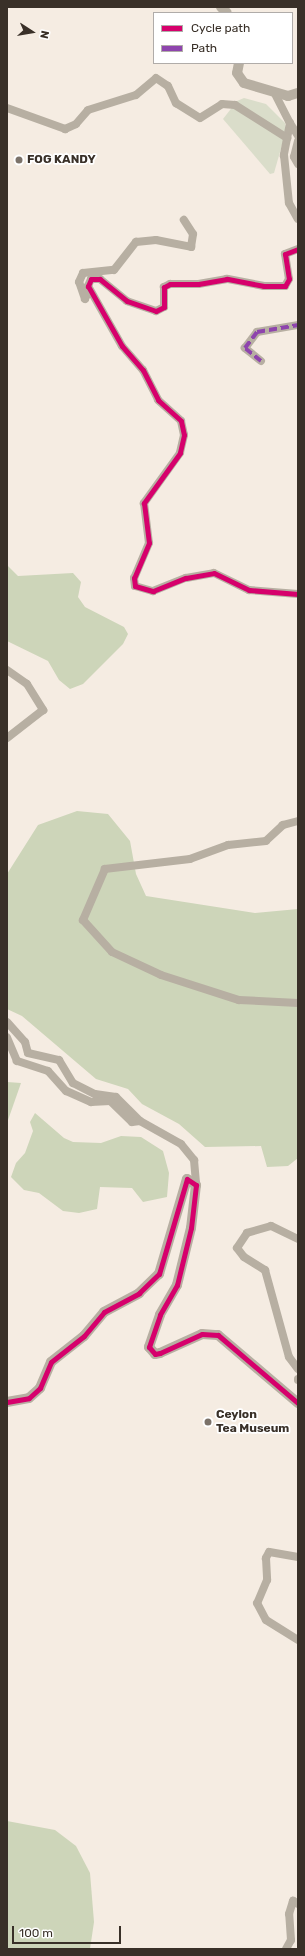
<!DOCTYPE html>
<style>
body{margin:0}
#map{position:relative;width:305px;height:1956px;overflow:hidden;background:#f5ece2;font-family:Rubik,sans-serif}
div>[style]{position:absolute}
.green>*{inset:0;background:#daddca}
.forest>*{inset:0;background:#cdd5b9}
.minor>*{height:8px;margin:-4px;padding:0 4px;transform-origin:4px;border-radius:4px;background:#b7afa2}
.tertiary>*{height:10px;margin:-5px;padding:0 5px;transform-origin:5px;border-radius:5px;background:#b7afa2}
.quiet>*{height:4px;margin-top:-2px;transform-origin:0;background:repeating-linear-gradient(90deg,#8e44ad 0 8px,transparent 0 12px)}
.cycleway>*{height:5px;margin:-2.5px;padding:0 2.5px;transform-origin:2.5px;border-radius:2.5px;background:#d6006c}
.dots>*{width:11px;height:11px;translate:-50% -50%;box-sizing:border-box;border:2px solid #fff;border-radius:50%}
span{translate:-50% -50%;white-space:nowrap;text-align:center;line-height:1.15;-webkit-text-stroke:3.5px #fff;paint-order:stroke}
.poi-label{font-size:12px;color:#393028;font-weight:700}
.left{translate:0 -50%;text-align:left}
.frame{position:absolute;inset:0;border:8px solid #393028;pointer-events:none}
.legend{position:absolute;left:153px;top:12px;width:140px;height:52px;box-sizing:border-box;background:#fff;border:1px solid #b0aca9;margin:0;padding:5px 7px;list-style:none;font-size:12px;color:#393028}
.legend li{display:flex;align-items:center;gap:8px;height:20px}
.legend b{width:20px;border:1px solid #b0aca9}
.north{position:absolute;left:12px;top:12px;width:40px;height:40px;-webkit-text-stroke:3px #fff;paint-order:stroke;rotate:102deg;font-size:11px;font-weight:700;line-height:16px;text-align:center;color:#393028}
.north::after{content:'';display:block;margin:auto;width:14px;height:18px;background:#393028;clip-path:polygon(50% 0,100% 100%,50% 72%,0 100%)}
.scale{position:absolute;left:12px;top:1926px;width:109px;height:18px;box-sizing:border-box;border:2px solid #393028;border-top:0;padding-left:5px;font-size:12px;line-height:14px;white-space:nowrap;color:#393028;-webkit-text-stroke:3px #fff;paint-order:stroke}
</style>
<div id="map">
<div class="green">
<i style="clip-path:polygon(244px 98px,266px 104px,285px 123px,286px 131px,274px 173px,270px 174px,223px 119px,237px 101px)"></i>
</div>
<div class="forest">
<i style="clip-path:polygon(7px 565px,18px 576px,73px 573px,81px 582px,78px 597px,85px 607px,124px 627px,128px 634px,123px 644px,83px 684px,70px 689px,59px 680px,48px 661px,7px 641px)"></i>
<i style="clip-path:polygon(77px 811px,108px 814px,130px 841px,136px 874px,146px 896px,255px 913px,298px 909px,298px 1158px,288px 1166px,267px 1167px,261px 1146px,205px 1147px,179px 1124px,142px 1104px,128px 1089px,96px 1079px,22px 1016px,7px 1009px,7px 874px,38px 825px)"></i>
<i style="clip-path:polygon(7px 1082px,21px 1083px,7px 1123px)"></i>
<i style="clip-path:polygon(35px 1113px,64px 1138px,73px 1142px,101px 1143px,121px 1136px,141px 1137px,163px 1151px,169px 1173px,167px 1197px,143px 1202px,132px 1188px,100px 1187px,97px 1209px,79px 1213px,63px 1211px,39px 1193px,24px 1190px,11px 1177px,16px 1163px,25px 1153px,33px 1131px,30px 1122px)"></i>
<i style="clip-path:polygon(7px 1821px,55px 1830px,76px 1846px,90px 1873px,94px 1922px,90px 1949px,7px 1949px)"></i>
</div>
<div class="minor">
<i style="left:274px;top:92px;width:35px;rotate:63deg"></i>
<i style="left:290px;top:123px;width:33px;rotate:101deg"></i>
<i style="left:284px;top:155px;width:48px;rotate:84.1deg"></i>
<i style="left:289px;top:203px;width:18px;rotate:61deg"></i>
<i style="left:7px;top:108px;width:62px;rotate:19.9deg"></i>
<i style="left:65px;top:129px;width:12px;rotate:-24deg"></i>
<i style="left:76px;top:124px;width:18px;rotate:-49deg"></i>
<i style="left:88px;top:110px;width:50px;rotate:-17.4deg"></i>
<i style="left:136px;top:95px;width:26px;rotate:-40deg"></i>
<i style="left:156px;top:78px;width:14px;rotate:34deg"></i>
<i style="left:168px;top:86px;width:19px;rotate:65deg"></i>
<i style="left:176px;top:103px;width:28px;rotate:32deg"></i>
<i style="left:200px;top:118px;width:26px;rotate:-32deg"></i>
<i style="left:222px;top:104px;width:13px;rotate:4deg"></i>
<i style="left:235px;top:105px;width:62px;rotate:32.4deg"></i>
<i style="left:290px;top:123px;width:15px;rotate:58deg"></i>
<i style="left:298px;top:141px;width:16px;rotate:104deg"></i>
<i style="left:294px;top:157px;width:8px;rotate:60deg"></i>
<i style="left:298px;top:249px;width:14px;rotate:159deg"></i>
<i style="left:285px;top:254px;width:25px;rotate:81deg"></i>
<i style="left:289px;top:279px;width:8px;rotate:120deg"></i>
<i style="left:285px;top:286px;width:21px;rotate:180deg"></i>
<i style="left:264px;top:286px;width:38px;rotate:-169deg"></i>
<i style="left:227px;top:279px;width:29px;rotate:170deg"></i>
<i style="left:198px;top:284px;width:28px;rotate:180deg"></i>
<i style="left:170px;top:284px;width:7px;rotate:153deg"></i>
<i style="left:164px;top:287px;width:20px;rotate:90deg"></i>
<i style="left:164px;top:307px;width:9px;rotate:153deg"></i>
<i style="left:156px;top:311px;width:31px;rotate:-161deg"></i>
<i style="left:127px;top:301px;width:35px;rotate:-141deg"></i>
<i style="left:100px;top:279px;width:9px;rotate:180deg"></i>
<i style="left:91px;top:279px;width:8px;rotate:113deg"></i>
<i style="left:88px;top:286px;width:69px;rotate:60.5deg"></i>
<i style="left:122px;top:346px;width:32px;rotate:49deg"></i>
<i style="left:143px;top:370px;width:34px;rotate:63deg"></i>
<i style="left:158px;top:400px;width:31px;rotate:42deg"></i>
<i style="left:181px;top:421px;width:14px;rotate:78deg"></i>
<i style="left:184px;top:435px;width:18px;rotate:103deg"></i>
<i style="left:180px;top:453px;width:62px;rotate:125.8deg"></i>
<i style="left:144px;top:503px;width:40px;rotate:82.9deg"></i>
<i style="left:149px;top:543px;width:38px;rotate:113deg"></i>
<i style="left:134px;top:578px;width:8px;rotate:83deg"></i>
<i style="left:135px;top:586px;width:19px;rotate:16deg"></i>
<i style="left:153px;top:591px;width:35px;rotate:-22deg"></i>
<i style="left:186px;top:578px;width:28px;rotate:-10deg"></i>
<i style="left:214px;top:573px;width:39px;rotate:26deg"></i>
<i style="left:249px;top:590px;width:49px;rotate:4.7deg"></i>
<i style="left:89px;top:291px;width:9px;rotate:117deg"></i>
<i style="left:85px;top:299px;width:18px;rotate:-109deg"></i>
<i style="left:79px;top:282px;width:10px;rotate:-66deg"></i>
<i style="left:83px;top:273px;width:31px;rotate:-6deg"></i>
<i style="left:114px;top:270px;width:36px;rotate:-52deg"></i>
<i style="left:136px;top:242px;width:20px;rotate:-6deg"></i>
<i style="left:156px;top:240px;width:36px;rotate:11deg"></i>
<i style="left:191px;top:247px;width:13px;rotate:-81deg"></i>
<i style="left:193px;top:234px;width:17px;rotate:-123deg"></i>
<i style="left:261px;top:361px;width:21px;rotate:-141deg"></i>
<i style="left:245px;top:348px;width:20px;rotate:-53deg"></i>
<i style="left:257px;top:332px;width:42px;rotate:-9.7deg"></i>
<i style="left:7px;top:670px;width:24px;rotate:35deg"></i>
<i style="left:27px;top:684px;width:31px;rotate:58deg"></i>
<i style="left:43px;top:710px;width:46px;rotate:142.1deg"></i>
<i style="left:298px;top:821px;width:16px;rotate:165deg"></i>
<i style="left:283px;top:825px;width:23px;rotate:137deg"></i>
<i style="left:266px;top:841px;width:38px;rotate:174deg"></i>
<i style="left:228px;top:845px;width:40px;rotate:159.8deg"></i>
<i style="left:190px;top:859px;width:86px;rotate:173.3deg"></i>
<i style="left:105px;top:869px;width:56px;rotate:113.3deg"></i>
<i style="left:83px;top:920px;width:43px;rotate:47.8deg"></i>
<i style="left:112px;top:952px;width:54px;rotate:25.1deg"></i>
<i style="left:161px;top:975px;width:82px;rotate:17.8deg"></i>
<i style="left:239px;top:1000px;width:59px;rotate:2.9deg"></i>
<i style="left:7px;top:1022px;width:27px;rotate:48deg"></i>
<i style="left:25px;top:1042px;width:11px;rotate:75deg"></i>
<i style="left:28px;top:1053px;width:32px;rotate:13deg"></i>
<i style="left:59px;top:1060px;width:27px;rotate:59deg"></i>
<i style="left:73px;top:1083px;width:25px;rotate:27deg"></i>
<i style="left:95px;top:1094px;width:21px;rotate:8deg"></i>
<i style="left:116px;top:1097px;width:34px;rotate:45deg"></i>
<i style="left:140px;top:1121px;width:8px;rotate:173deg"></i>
<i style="left:132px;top:1122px;width:30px;rotate:-136deg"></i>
<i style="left:110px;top:1101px;width:19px;rotate:177deg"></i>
<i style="left:91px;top:1102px;width:27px;rotate:-156deg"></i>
<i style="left:66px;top:1091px;width:27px;rotate:-132deg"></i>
<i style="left:48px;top:1071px;width:33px;rotate:-162deg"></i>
<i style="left:17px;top:1061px;width:26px;rotate:-113deg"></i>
<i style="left:140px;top:1121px;width:47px;rotate:29.3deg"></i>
<i style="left:181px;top:1144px;width:21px;rotate:51deg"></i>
<i style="left:194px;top:1160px;width:25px;rotate:85deg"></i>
<i style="left:298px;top:1239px;width:30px;rotate:-154deg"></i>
<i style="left:271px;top:1226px;width:25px;rotate:164deg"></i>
<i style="left:247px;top:1233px;width:18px;rotate:124deg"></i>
<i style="left:237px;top:1248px;width:11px;rotate:52deg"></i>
<i style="left:244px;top:1257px;width:25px;rotate:32deg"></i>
<i style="left:265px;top:1270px;width:90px;rotate:74.6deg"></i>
<i style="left:289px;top:1357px;width:15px;rotate:53deg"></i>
<i style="left:298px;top:1379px;width:1px;rotate:90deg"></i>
<i style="left:298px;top:1557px;width:29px;rotate:-170deg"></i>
<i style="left:269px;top:1552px;width:7px;rotate:117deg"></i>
<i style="left:266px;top:1558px;width:22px;rotate:87deg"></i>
<i style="left:267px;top:1580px;width:25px;rotate:113deg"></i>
<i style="left:257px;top:1603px;width:19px;rotate:62deg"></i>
<i style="left:266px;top:1620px;width:38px;rotate:32deg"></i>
<i style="left:286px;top:1949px;width:10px;rotate:-61deg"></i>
<i style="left:291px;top:1940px;width:26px;rotate:-94deg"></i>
<i style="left:289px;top:1914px;width:14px;rotate:-73deg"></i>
<i style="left:293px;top:1901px;width:6px;rotate:31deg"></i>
</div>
<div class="tertiary">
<i style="left:221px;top:7px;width:8px;rotate:45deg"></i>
<i style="left:239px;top:63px;width:10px;rotate:101deg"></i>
<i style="left:237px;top:73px;width:12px;rotate:55deg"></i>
<i style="left:244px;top:83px;width:46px;rotate:16.5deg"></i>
<i style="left:288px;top:96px;width:10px;rotate:-17deg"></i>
<i style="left:7px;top:1402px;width:22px;rotate:-10deg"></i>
<i style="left:29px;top:1398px;width:15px;rotate:-42deg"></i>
<i style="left:40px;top:1388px;width:28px;rotate:-67deg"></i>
<i style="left:51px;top:1362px;width:42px;rotate:-38.2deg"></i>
<i style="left:84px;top:1336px;width:31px;rotate:-50deg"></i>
<i style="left:104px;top:1312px;width:40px;rotate:-28deg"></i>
<i style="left:139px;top:1293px;width:28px;rotate:-44deg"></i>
<i style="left:159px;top:1274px;width:99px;rotate:-73.6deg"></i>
<i style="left:187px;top:1179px;width:11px;rotate:34deg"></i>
<i style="left:196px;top:1185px;width:43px;rotate:96.6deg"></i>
<i style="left:191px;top:1228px;width:59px;rotate:103.8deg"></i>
<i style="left:177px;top:1285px;width:34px;rotate:120deg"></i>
<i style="left:160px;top:1315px;width:34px;rotate:109deg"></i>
<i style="left:149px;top:1347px;width:9px;rotate:49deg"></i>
<i style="left:155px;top:1354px;width:5px;rotate:-11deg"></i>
<i style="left:160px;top:1353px;width:46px;rotate:-24.3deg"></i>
<i style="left:202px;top:1334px;width:16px;rotate:4deg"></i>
<i style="left:218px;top:1335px;width:105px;rotate:40.4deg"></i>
</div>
<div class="quiet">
<i style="left:261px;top:361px;width:21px;rotate:-141deg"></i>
<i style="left:245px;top:348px;width:20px;rotate:-53deg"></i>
<i style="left:257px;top:332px;width:42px;rotate:-9.7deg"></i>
</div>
<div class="cycleway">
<i style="left:298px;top:249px;width:14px;rotate:159deg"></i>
<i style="left:285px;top:254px;width:25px;rotate:81deg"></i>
<i style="left:289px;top:279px;width:8px;rotate:120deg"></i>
<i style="left:285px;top:286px;width:21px;rotate:180deg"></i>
<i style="left:264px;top:286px;width:38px;rotate:-169deg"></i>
<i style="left:227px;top:279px;width:29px;rotate:170deg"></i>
<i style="left:198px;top:284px;width:28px;rotate:180deg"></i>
<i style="left:170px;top:284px;width:7px;rotate:153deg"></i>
<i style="left:164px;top:287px;width:20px;rotate:90deg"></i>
<i style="left:164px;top:307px;width:9px;rotate:153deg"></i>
<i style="left:156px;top:311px;width:31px;rotate:-161deg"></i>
<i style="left:127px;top:301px;width:35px;rotate:-141deg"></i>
<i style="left:100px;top:279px;width:9px;rotate:180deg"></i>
<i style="left:91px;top:279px;width:8px;rotate:113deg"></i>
<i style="left:88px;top:286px;width:69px;rotate:60.5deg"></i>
<i style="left:122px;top:346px;width:32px;rotate:49deg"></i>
<i style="left:143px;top:370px;width:34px;rotate:63deg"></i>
<i style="left:158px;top:400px;width:31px;rotate:42deg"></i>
<i style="left:181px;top:421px;width:14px;rotate:78deg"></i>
<i style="left:184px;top:435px;width:18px;rotate:103deg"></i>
<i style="left:180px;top:453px;width:62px;rotate:125.8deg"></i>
<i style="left:144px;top:503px;width:40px;rotate:82.9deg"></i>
<i style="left:149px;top:543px;width:38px;rotate:113deg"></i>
<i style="left:134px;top:578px;width:8px;rotate:83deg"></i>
<i style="left:135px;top:586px;width:19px;rotate:16deg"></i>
<i style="left:153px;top:591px;width:35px;rotate:-22deg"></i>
<i style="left:186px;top:578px;width:28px;rotate:-10deg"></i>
<i style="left:214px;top:573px;width:39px;rotate:26deg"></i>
<i style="left:249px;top:590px;width:49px;rotate:4.7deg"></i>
<i style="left:7px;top:1402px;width:22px;rotate:-10deg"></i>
<i style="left:29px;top:1398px;width:15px;rotate:-42deg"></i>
<i style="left:40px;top:1388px;width:28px;rotate:-67deg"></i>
<i style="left:51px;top:1362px;width:42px;rotate:-38.2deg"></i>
<i style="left:84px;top:1336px;width:31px;rotate:-50deg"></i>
<i style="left:104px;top:1312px;width:40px;rotate:-28deg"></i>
<i style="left:139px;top:1293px;width:28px;rotate:-44deg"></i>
<i style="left:159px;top:1274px;width:99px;rotate:-73.6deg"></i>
<i style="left:187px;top:1179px;width:11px;rotate:34deg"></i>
<i style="left:196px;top:1185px;width:43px;rotate:96.6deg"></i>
<i style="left:191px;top:1228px;width:59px;rotate:103.8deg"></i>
<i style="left:177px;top:1285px;width:34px;rotate:120deg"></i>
<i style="left:160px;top:1315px;width:34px;rotate:109deg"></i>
<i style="left:149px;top:1347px;width:9px;rotate:49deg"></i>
<i style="left:155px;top:1354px;width:5px;rotate:-11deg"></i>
<i style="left:160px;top:1353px;width:46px;rotate:-24.3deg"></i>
<i style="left:202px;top:1334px;width:16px;rotate:4deg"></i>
<i style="left:218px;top:1335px;width:105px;rotate:40.4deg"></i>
</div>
<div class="dots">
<i style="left:19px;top:160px;background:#7b7269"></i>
<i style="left:208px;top:1422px;background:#7b7269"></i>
</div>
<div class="poi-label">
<span class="left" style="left:27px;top:160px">FOG KANDY</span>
<span class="left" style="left:216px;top:1422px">Ceylon<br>Tea Museum</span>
</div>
<div class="frame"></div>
<ul class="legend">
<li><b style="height:5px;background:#d6006c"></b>Cycle path</li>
<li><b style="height:5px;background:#8e44ad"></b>Path</li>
</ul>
<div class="north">N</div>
<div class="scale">100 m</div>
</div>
